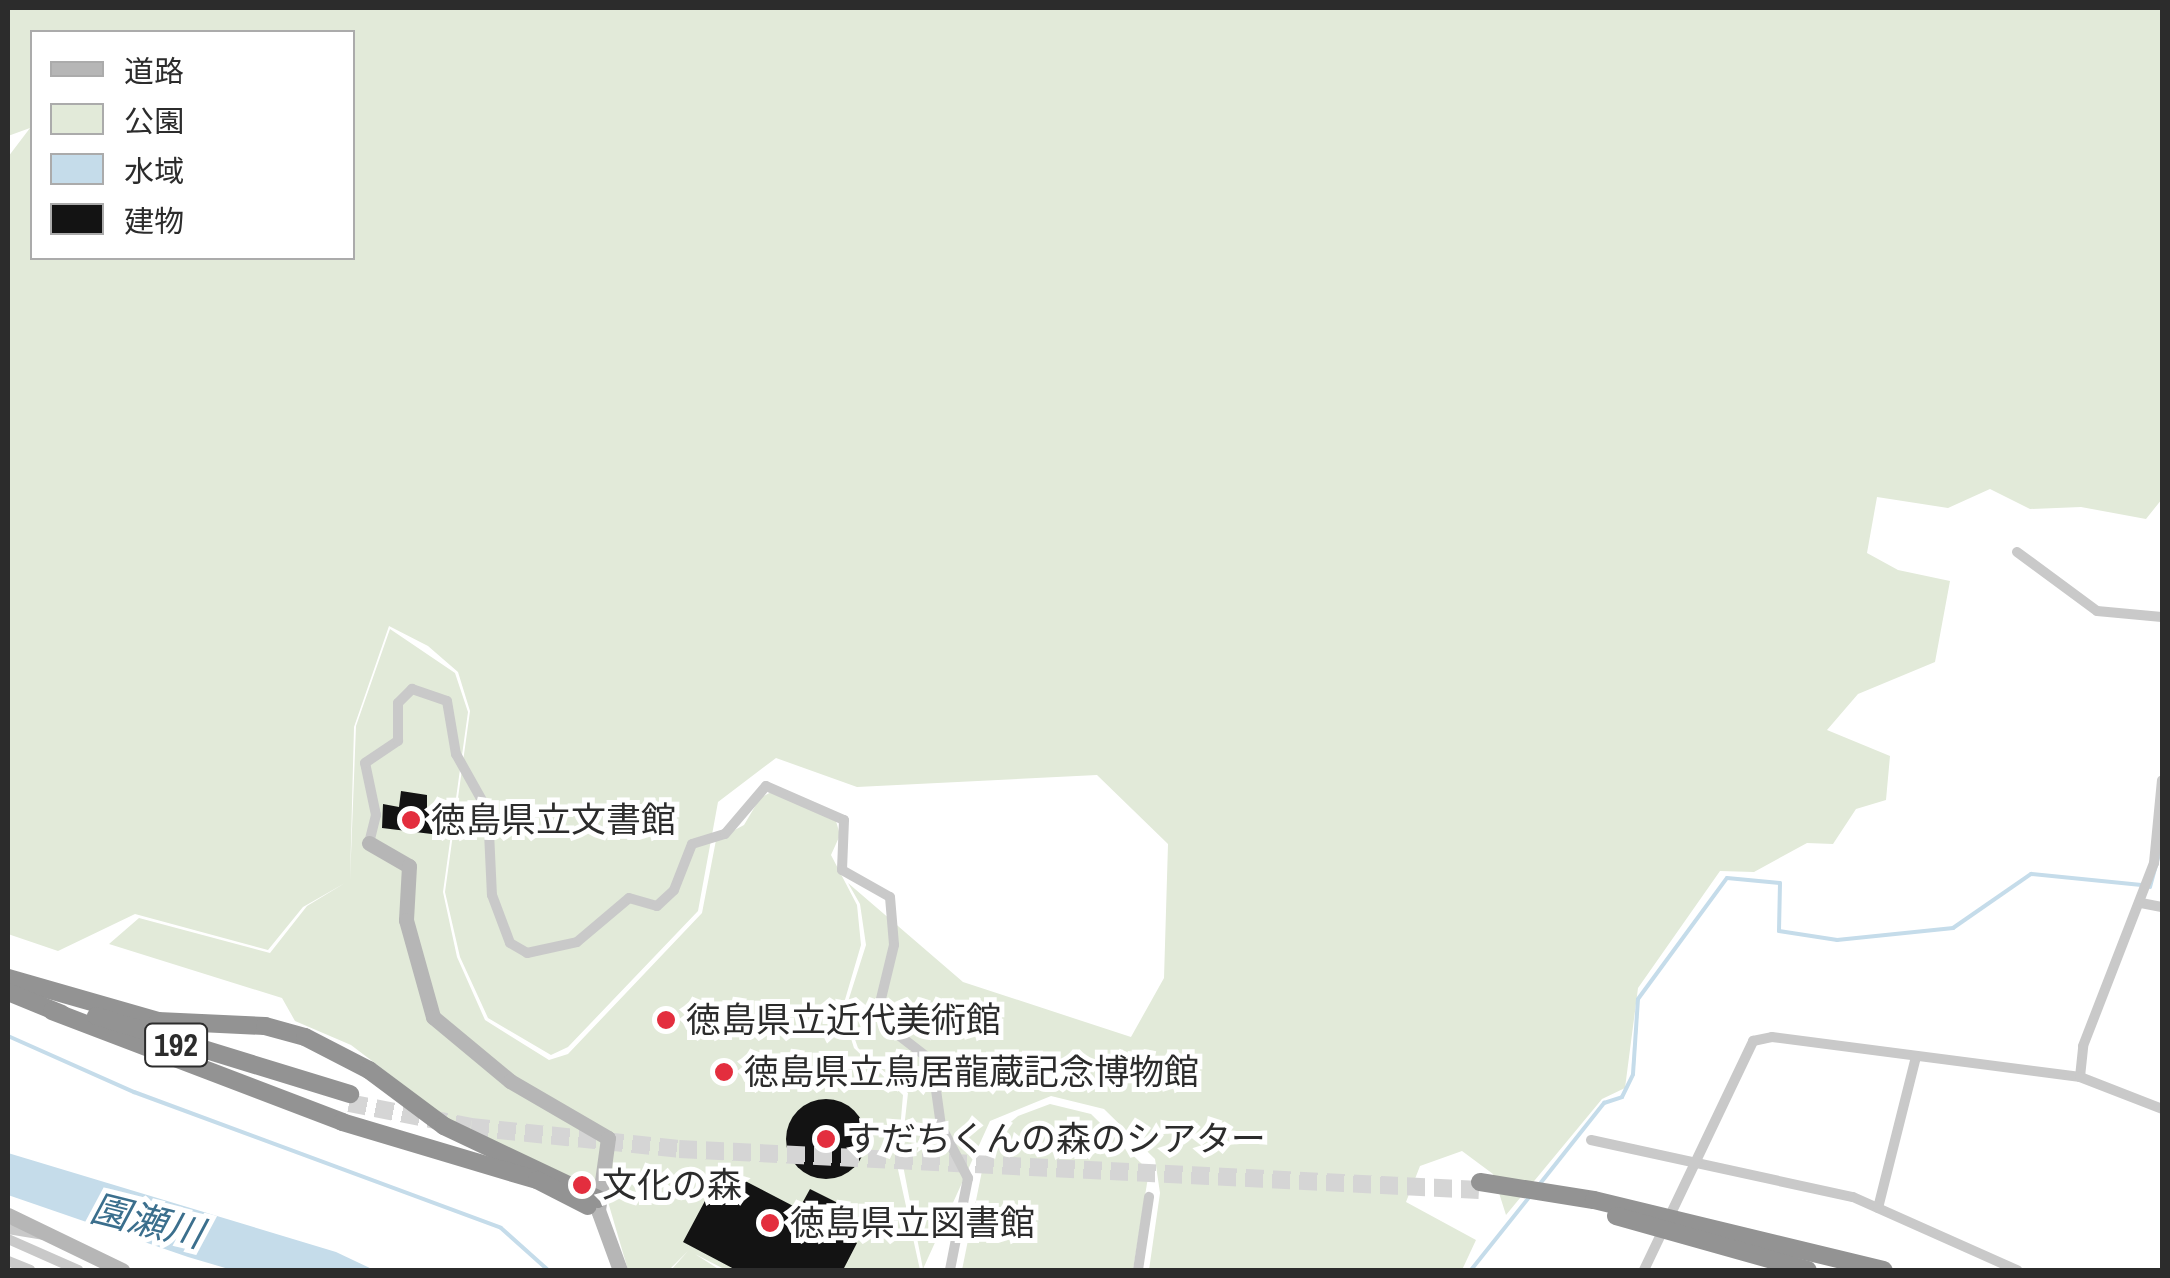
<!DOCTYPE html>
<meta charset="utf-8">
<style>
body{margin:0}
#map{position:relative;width:2170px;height:1278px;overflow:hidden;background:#fff;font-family:"Archivo Narrow","Noto Sans JP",sans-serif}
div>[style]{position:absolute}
.green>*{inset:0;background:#e2ead9}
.water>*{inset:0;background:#c5dcea}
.stream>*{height:4px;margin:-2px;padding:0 2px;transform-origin:2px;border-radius:2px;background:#c5dcea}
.building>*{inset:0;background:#131313}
.round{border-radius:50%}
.highway-tunnel>*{height:18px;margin-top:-9px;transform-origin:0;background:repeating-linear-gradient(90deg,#d5d5d5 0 18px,transparent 0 27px)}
.street>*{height:10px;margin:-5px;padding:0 5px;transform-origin:5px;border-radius:5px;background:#c9c9c9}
.secondary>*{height:15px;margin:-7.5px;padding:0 7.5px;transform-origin:7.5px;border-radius:7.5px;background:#b6b6b6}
.highway>*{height:18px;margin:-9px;padding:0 9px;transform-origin:9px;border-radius:9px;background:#939393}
.highway-bridge>*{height:18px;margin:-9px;padding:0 9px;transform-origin:9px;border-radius:9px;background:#939393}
.dots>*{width:28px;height:28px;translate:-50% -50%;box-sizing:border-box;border:5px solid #fff;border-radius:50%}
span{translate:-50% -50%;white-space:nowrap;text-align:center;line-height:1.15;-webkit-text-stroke:10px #fff;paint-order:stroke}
.shield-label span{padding:2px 8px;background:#fff;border:2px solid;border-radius:8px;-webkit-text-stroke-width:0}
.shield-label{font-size:32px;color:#2c2c2c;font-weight:700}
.poi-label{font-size:35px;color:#2c2c2c}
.left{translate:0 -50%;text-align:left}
.water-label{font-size:38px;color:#3b6f8d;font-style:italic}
.frame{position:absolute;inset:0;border:10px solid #2c2c2c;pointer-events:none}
.legend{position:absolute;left:30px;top:30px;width:325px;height:230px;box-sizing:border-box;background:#fff;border:2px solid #ababab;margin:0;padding:12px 18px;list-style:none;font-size:30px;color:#2c2c2c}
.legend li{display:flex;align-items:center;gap:20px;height:50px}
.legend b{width:50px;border:2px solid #ababab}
</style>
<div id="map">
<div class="green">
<i style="clip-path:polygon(evenodd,8px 8px,2162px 8px,2162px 499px,2146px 519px,2081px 507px,2030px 509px,1990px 489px,1948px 508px,1877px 497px,1867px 553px,1898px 570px,1950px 581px,1935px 662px,1858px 694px,1827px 730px,1890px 756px,1886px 800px,1856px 809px,1833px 844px,1807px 843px,1754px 872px,1720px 871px,1638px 988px,1625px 1088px,1602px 1099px,1506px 1215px,1493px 1174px,1462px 1151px,1420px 1166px,1406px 1202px,1476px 1240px,1462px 1270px,1149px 1270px,1160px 1193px,1155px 1159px,1104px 1109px,1051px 1096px,990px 1121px,923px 1269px,901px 1155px,908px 1093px,858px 1048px,845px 1011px,866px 945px,860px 904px,848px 883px,963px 982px,1131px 1037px,1164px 978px,1168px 844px,1097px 775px,857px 787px,776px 758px,718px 802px,698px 911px,568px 1047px,551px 1055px,488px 1018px,460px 957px,445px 892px,470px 711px,458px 672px,428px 646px,389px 626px,354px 727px,350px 881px,356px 726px,390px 629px,455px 673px,468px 712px,443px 892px,457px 957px,485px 1020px,549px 1060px,568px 1054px,702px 913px,716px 840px,744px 825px,760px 798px,773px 791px,836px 821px,840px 835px,831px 855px,857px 905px,861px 945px,842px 1010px,854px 1048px,903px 1095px,897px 1165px,920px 1270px,726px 1270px,695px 1254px,720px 1270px,671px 1270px,688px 1251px,669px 1270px,628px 1270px,606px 1195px,467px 1133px,351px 1045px,295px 1021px,282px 998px,109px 944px,139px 918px,270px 953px,307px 906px,345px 883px,303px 907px,268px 950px,135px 914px,58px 951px,8px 934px,8px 157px,30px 128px,8px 136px,8px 8px,32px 32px,352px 32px,352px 258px,32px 258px,32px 32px)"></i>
<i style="clip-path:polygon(1050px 1104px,1091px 1114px,1149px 1171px,1133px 1270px,962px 1270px,988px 1141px,1018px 1116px)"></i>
</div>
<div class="water">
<i style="clip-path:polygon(8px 1153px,336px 1252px,374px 1270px,232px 1270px,188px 1257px,8px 1195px)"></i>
</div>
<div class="stream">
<i style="left:2150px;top:887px;width:46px;rotate:-74.7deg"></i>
<i style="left:8px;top:1036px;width:138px;rotate:24deg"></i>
<i style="left:134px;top:1092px;width:391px;rotate:20.3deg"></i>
<i style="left:501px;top:1228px;width:63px;rotate:41.8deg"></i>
<i style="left:1539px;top:1185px;width:105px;rotate:-51.6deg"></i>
<i style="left:1604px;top:1103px;width:19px;rotate:-18deg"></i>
<i style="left:1622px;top:1097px;width:25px;rotate:-64deg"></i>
<i style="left:1633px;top:1074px;width:75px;rotate:-86.2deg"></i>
<i style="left:1638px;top:999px;width:150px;rotate:-53.7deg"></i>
<i style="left:1727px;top:878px;width:53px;rotate:5.4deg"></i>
<i style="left:1780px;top:883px;width:48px;rotate:91.2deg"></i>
<i style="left:1779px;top:931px;width:59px;rotate:8.8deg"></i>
<i style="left:1837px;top:940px;width:117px;rotate:-5.9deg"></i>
<i style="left:1953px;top:928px;width:95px;rotate:-34.7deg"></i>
<i style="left:2031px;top:874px;width:111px;rotate:5.7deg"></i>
<i style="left:1471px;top:1270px;width:95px;rotate:-51.4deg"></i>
</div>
<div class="building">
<i style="clip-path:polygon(401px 791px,427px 795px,427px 810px,443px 813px,440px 835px,382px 828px,383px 804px,399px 807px)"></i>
<i class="round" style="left:786px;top:1099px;width:80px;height:80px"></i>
<i style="clip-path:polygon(722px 1169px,799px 1209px,810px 1189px,854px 1211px,842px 1235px,857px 1243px,843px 1270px,736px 1270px,683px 1242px)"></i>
</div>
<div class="highway-tunnel">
<i style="left:349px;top:1103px;width:124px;rotate:11.1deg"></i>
<i style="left:471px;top:1127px;width:209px;rotate:6deg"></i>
<i style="left:679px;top:1149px;width:801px;rotate:2.93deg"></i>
</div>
<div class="street">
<i style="left:2017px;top:552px;width:99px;rotate:36.4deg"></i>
<i style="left:2097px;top:611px;width:65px;rotate:5.3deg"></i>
<i style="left:369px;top:843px;width:29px;rotate:-76deg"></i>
<i style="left:376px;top:815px;width:53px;rotate:-101.9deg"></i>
<i style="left:365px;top:763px;width:40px;rotate:-34deg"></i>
<i style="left:398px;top:741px;width:38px;rotate:-90deg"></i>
<i style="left:398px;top:703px;width:20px;rotate:-45deg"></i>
<i style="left:412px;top:689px;width:37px;rotate:19deg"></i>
<i style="left:447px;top:701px;width:54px;rotate:80.4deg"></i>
<i style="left:456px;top:754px;width:65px;rotate:60.7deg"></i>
<i style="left:488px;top:811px;width:84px;rotate:87.3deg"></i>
<i style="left:492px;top:895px;width:51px;rotate:69.4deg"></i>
<i style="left:510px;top:943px;width:20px;rotate:30deg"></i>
<i style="left:527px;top:953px;width:51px;rotate:-12.4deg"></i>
<i style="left:577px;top:942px;width:68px;rotate:-40.2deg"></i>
<i style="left:629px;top:898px;width:29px;rotate:16deg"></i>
<i style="left:657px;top:906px;width:23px;rotate:-43deg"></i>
<i style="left:674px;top:890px;width:49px;rotate:-68.6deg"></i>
<i style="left:692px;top:844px;width:34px;rotate:-17deg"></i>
<i style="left:725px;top:834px;width:63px;rotate:-49.5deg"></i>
<i style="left:766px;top:786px;width:85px;rotate:23.6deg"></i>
<i style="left:844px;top:820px;width:50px;rotate:92.3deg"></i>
<i style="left:842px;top:870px;width:55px;rotate:29.4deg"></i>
<i style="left:890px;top:897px;width:48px;rotate:85.2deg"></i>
<i style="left:894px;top:945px;width:64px;rotate:103.6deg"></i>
<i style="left:879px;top:1007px;width:16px;rotate:76deg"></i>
<i style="left:883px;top:1023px;width:62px;rotate:37.8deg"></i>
<i style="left:932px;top:1061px;width:66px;rotate:82.1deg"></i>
<i style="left:941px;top:1126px;width:59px;rotate:62.6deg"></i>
<i style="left:968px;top:1178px;width:94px;rotate:101.1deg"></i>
<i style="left:2141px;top:903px;width:21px;rotate:11deg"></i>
<i style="left:2080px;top:1077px;width:31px;rotate:-84deg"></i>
<i style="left:2083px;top:1046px;width:196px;rotate:-68.8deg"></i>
<i style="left:2154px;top:863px;width:83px;rotate:-84.5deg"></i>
<i style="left:1591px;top:1140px;width:268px;rotate:12.3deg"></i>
<i style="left:1853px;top:1197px;width:180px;rotate:24deg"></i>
<i style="left:1878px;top:1208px;width:156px;rotate:-75.9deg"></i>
<i style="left:8px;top:1229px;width:43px;rotate:9.5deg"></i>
<i style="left:8px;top:1239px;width:77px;rotate:23.9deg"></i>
<i style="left:8px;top:1261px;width:24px;rotate:22deg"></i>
<i style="left:1138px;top:1270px;width:74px;rotate:-81.4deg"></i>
<i style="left:1644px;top:1270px;width:254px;rotate:-64.5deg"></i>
<i style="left:1753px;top:1041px;width:19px;rotate:-12deg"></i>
<i style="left:1772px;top:1037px;width:311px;rotate:7.4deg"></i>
<i style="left:2080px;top:1077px;width:88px;rotate:21.3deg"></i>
</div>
<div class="secondary">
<i style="left:369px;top:843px;width:46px;rotate:29.9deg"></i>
<i style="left:409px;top:866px;width:54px;rotate:93.2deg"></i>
<i style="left:406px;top:920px;width:101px;rotate:74.4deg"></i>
<i style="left:433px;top:1017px;width:100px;rotate:39.7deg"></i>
<i style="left:510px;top:1081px;width:113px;rotate:30.2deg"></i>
<i style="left:608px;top:1138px;width:73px;rotate:97.9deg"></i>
<i style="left:598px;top:1210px;width:64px;rotate:69.9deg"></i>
<i style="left:8px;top:1215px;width:127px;rotate:25.8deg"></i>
</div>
<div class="highway">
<i style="left:8px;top:978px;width:156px;rotate:16deg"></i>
<i style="left:158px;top:1021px;width:107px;rotate:2.7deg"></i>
<i style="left:265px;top:1026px;width:41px;rotate:15.4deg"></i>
<i style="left:305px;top:1037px;width:72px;rotate:27.3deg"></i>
<i style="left:369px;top:1070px;width:94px;rotate:36.7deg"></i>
<i style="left:444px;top:1126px;width:170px;rotate:25.4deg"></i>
<i style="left:8px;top:992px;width:58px;rotate:22.2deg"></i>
<i style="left:52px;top:1011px;width:311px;rotate:20.9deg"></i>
<i style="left:342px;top:1122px;width:203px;rotate:16.6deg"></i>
<i style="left:537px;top:1180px;width:57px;rotate:27deg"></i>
<i style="left:96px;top:1016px;width:266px;rotate:17.1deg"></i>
<i style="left:1480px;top:1182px;width:115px;rotate:9deg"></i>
</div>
<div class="highway-bridge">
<i style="left:1594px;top:1200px;width:298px;rotate:13.6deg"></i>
<i style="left:1616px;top:1216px;width:199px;rotate:15.7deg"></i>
</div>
<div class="dots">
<i style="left:411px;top:820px;background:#e32e3e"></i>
<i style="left:666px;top:1020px;background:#e32e3e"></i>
<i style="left:724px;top:1072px;background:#e32e3e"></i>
<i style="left:826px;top:1139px;background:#e32e3e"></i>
<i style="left:582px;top:1185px;background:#e32e3e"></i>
<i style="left:770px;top:1223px;background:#e32e3e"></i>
</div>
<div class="shield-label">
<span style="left:176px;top:1045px">192</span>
</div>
<div class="poi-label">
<span class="left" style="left:431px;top:820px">徳島県立文書館</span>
<span class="left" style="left:686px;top:1020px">徳島県立近代美術館</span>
<span class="left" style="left:744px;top:1072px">徳島県立鳥居龍蔵記念博物館</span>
<span class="left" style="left:846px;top:1139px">すだちくんの森のシアター</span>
<span class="left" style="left:602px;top:1185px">文化の森</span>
<span class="left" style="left:790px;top:1223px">徳島県立図書館</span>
</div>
<div class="water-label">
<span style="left:147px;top:1221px;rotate:14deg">園瀬川</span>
</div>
<div class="frame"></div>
<ul class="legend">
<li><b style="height:12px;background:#b6b6b6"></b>道路</li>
<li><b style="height:28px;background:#e2ead9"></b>公園</li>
<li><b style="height:28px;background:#c5dcea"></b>水域</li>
<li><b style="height:28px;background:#131313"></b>建物</li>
</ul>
</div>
